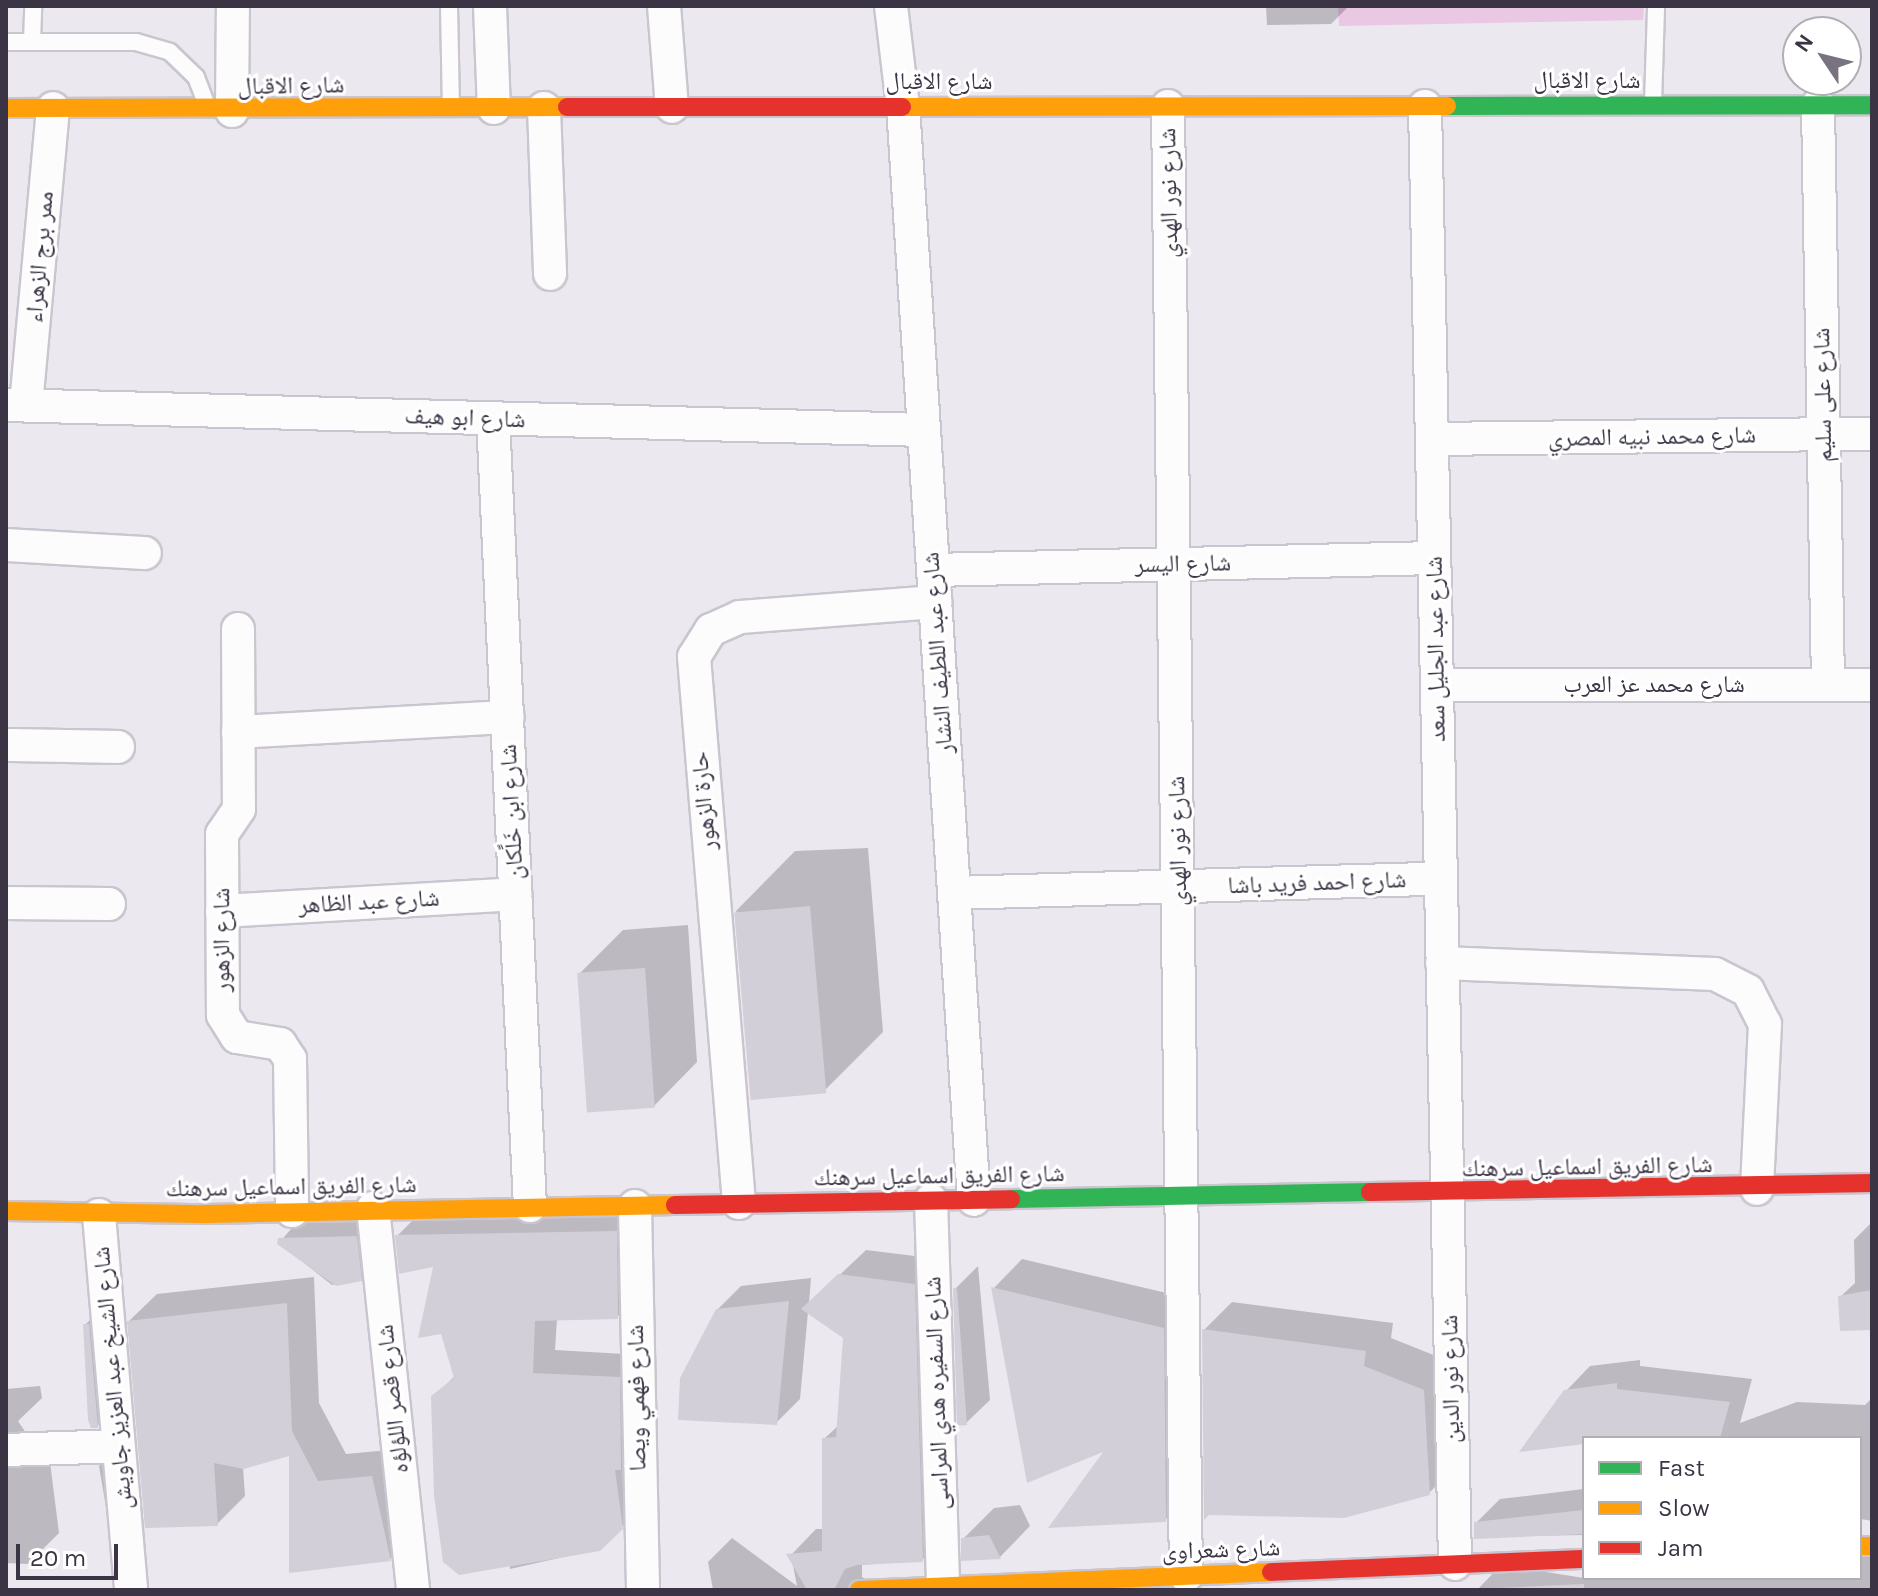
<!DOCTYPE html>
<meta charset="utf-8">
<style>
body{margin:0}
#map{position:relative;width:1878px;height:1596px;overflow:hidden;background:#ece8f0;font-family:Karla,"Noto Naskh Arabic",sans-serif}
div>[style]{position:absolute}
.green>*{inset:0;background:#eac7e2}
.shadow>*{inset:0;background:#0003}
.building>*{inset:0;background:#d3cfd8;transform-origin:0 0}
.roads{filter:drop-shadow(2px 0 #cac5ce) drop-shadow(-2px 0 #cac5ce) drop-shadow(0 2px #cac5ce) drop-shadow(0 -2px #cac5ce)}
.lane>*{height:16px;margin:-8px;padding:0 8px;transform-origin:8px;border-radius:8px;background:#fcfcfd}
.street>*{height:32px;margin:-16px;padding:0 16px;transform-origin:16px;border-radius:16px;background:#fcfcfd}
.fast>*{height:18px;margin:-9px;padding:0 9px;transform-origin:9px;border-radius:9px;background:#30b455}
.slow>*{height:18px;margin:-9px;padding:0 9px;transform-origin:9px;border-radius:9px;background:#ff9f0a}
.jam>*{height:18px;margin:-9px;padding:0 9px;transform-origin:9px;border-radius:9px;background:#e5322d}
span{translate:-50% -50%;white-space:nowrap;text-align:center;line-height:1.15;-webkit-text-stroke:6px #fff;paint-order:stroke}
.street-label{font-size:24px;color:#3b3445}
.frame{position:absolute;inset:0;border:8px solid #3b3445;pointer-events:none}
.legend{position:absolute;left:1582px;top:1436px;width:280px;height:144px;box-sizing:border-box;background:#fff;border:2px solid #b1aeb5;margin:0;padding:10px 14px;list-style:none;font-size:24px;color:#3b3445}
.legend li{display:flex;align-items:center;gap:16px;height:40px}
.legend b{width:40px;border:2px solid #b1aeb5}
.north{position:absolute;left:1782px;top:16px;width:80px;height:80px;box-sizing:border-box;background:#fff;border:2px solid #b1aeb5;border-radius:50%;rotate:305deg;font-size:22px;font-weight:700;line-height:32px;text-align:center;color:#3b3445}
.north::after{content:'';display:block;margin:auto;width:28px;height:36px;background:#797381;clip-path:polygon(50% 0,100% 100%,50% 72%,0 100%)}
.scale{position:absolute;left:16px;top:1544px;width:102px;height:36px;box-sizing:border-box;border:4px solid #3b3445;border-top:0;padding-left:10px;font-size:24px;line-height:28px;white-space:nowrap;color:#3b3445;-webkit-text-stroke:6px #fff;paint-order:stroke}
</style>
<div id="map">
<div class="green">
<i style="clip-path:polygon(1338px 6px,1644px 6px,1643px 20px,1339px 26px)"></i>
</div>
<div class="shadow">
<i style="clip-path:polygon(1266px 6px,1349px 6px,1331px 24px,1267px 25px)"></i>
<i style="clip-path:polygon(868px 848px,883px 1032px,824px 1091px,736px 911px,795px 851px)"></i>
<i style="clip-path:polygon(688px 925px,697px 1062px,653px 1107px,579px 974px,623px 930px)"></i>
<i style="clip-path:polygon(639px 1209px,641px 1294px,617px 1317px,557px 1319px,555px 1350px,642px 1355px,645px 1504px,599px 1549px,510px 1569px,506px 1510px,433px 1397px,456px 1375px,435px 1265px,397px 1236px,420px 1213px)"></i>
<i style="clip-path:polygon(380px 1213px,384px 1256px,361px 1280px,332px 1285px,279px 1243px,303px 1215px)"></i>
<i style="clip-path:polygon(1872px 1222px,1872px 1328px,1840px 1297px,1855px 1283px,1854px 1240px)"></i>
<i style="clip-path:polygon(866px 1250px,939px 1259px,948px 1535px,922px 1560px,862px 1565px,862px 1577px,886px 1590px,713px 1590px,708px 1562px,732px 1538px,797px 1586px,791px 1555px,816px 1529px,824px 1529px,824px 1439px,839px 1425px,845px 1337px,808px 1312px,800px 1399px,776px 1423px,717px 1310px,741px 1286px,811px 1278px,809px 1304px)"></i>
<i style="clip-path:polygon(1022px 1259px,1192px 1299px,1194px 1491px,1165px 1520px,994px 1288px)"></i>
<i style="clip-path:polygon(978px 1266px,990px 1400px,966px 1423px,955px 1289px)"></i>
<i style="clip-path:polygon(314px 1277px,319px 1403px,346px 1454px,400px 1449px,418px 1531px,390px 1559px,291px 1453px,243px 1467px,245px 1496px,217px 1524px,129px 1321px,157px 1294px)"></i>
<i style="clip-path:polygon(116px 1294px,128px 1395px,97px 1426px,85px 1325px)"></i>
<i style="clip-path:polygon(1232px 1302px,1393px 1323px,1391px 1338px,1451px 1362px,1457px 1465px,1429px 1493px,1209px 1513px,1204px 1330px)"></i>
<i style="clip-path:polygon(1640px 1360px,1640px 1366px,1752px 1379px,1740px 1423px,1797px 1402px,1865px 1405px,1872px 1398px,1872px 1521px,1861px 1519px,1861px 1534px,1872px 1540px,1872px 1590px,1477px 1590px,1501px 1565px,1584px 1578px,1860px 1578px,1860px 1438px,1584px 1442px,1566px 1391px,1590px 1366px)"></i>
<i style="clip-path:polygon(40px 1386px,42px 1398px,18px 1421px,28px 1436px,47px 1438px,59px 1533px,28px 1564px,6px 1563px,6px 1389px)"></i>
<i style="clip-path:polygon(123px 1443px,129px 1498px,108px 1519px,99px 1466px)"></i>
<i style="clip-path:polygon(1584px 1489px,1584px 1535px,1476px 1537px,1476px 1523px,1500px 1499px)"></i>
<i style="clip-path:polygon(1020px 1505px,1030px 1526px,1000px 1557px,963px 1539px,994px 1508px)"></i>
</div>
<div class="building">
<i style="left:810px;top:906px;width:188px;height:76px;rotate:85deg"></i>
<i style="left:645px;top:968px;width:140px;height:68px;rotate:86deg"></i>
<i style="clip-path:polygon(617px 1231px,618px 1319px,535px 1321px,533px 1373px,620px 1377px,621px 1470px,615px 1470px,623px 1529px,600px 1551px,459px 1575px,443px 1562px,434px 1495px,431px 1396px,454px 1378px,441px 1334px,418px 1338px,433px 1267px,399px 1274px,395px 1235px)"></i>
<i style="clip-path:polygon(357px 1236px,362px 1281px,336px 1286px,277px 1244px,278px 1238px)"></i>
<i style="clip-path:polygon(838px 1274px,915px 1284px,923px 1562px,857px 1565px,845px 1569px,834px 1590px,807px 1590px,786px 1554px,822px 1551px,822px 1438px,836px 1437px,843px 1338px,801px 1309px)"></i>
<i style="clip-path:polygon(991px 1287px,1164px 1328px,1166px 1522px,1048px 1528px,1103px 1452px,1027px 1483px)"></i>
<i style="clip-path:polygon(953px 1288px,957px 1289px,967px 1425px,957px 1426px)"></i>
<i style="clip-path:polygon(1872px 1290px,1872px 1330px,1840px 1331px,1838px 1296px)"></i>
<i style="clip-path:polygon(789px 1301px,777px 1425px,678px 1420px,680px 1378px,716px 1309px)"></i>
<i style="clip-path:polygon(287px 1303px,292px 1431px,318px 1481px,372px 1476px,391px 1561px,289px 1573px,289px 1456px,244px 1469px,214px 1463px,218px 1526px,145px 1528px,127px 1321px)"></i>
<i style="clip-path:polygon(83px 1324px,89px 1324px,98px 1428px,91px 1428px,88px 1420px)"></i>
<i style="clip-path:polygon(1202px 1329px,1366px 1351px,1364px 1366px,1424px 1390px,1430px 1495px,1344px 1518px,1209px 1515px,1204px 1520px)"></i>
<i style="clip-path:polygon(1617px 1383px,1617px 1389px,1730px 1402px,1720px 1438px,1584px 1438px,1584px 1444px,1519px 1452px,1564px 1390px)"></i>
<i style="clip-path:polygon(1584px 1510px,1584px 1534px,1474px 1539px,1474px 1522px)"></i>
<i style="clip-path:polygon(989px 1535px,1001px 1559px,961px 1561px,961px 1538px)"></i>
<i style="clip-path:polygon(1584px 1584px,1584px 1590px,1475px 1590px,1475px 1589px)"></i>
</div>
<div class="roads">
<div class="lane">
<i style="left:449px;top:6px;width:101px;rotate:88.9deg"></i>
<i style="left:6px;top:42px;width:130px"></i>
<i style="left:136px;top:42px;width:35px;rotate:16deg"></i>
<i style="left:170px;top:52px;width:36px;rotate:44deg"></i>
<i style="left:196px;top:77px;width:30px;rotate:69deg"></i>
<i style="left:32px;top:42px;width:36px;rotate:-88deg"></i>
<i style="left:1653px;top:104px;width:98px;rotate:-88.2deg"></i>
</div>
<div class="street">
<i style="left:490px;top:6px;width:102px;rotate:87.8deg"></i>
<i style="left:664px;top:6px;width:101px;rotate:85.5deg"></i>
<i style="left:891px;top:6px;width:101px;rotate:83.2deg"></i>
<i style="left:903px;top:106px;width:1096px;rotate:86.29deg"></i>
<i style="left:1818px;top:105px;width:580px;rotate:89.01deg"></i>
<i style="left:1168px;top:106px;width:1470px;rotate:89.3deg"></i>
<i style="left:1425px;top:106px;width:1458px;rotate:88.82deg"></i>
<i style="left:544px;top:108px;width:166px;rotate:87.9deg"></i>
<i style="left:232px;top:111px;width:105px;rotate:-89.5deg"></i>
<i style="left:6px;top:405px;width:918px;rotate:1.56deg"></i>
<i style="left:26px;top:405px;width:298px;rotate:-84.8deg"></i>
<i style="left:493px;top:419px;width:788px;rotate:87.31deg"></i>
<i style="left:1432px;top:439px;width:440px;rotate:-0.7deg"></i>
<i style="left:6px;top:545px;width:139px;rotate:3.3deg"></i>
<i style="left:933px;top:570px;width:501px;rotate:-1.37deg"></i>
<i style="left:238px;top:629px;width:180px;rotate:89.7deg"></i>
<i style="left:239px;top:809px;width:30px;rotate:124deg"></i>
<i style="left:222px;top:834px;width:181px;rotate:89.7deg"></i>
<i style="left:223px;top:1015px;width:26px;rotate:58deg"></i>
<i style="left:237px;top:1037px;width:44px;rotate:9.2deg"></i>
<i style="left:280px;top:1044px;width:18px;rotate:56deg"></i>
<i style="left:290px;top:1059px;width:152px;rotate:89.2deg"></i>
<i style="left:1437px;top:685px;width:435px"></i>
<i style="left:238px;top:732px;width:270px;rotate:-3.2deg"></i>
<i style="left:6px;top:745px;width:112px;rotate:1deg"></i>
<i style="left:954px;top:893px;width:486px;rotate:-1.7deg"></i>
<i style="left:6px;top:903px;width:103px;rotate:0.6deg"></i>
<i style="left:222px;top:911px;width:294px;rotate:-3.3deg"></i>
<i style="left:1442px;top:963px;width:273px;rotate:2.3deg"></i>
<i style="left:1715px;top:974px;width:37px;rotate:27deg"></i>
<i style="left:1748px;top:991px;width:37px;rotate:63deg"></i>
<i style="left:1765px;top:1024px;width:165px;rotate:92.8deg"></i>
<i style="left:931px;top:1200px;width:386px;rotate:88.2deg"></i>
<i style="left:739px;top:1203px;width:548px;rotate:-94.71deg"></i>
<i style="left:694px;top:657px;width:32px;rotate:-58deg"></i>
<i style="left:711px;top:630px;width:32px;rotate:-24deg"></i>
<i style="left:740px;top:617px;width:196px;rotate:-4.4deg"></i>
<i style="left:635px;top:1206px;width:384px;rotate:88.8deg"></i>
<i style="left:373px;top:1208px;width:384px;rotate:84deg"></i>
<i style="left:99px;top:1215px;width:376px;rotate:85.1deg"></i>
<i style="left:6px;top:1450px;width:112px;rotate:-2deg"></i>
</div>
<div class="fast">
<i style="left:1447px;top:106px;width:425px;rotate:-0.1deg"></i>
<i style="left:1011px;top:1199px;width:359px;rotate:-1.1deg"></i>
</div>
<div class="slow">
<i style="left:902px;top:107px;width:545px;rotate:-0.11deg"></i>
<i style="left:6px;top:108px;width:561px;rotate:-0.1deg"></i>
<i style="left:6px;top:1211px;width:199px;rotate:0.9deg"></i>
<i style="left:205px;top:1214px;width:470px;rotate:-1.1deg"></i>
<i style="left:1860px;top:1546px;width:12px"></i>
<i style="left:859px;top:1590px;width:412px;rotate:-2.5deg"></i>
</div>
<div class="jam">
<i style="left:567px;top:107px;width:335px"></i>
<i style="left:1370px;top:1192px;width:502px;rotate:-1.03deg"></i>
<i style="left:675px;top:1205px;width:336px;rotate:-1deg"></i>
<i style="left:1271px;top:1572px;width:313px;rotate:-2.4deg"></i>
</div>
</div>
<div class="street-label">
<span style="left:1587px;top:81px">شارع الاقبال</span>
<span style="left:939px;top:82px">شارع الاقبال</span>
<span style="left:291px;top:86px;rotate:-1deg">شارع الاقبال</span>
<span style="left:1169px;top:193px;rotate:-91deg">شارع نور الهدي</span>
<span style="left:40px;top:257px;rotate:-85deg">ممر برج الزهراء</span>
<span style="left:1823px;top:395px;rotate:-91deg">شارع على سليم</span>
<span style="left:465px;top:418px;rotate:2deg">شارع ابو هيف</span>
<span style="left:1652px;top:437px;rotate:-1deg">شارع محمد نبيه المصري</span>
<span style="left:1183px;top:564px;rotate:-1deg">شارع اليسر</span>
<span style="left:1436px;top:649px;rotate:-91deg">شارع عبد الجليل سعد</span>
<span style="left:938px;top:653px;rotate:-94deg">شارع عبد اللطيف النشار</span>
<span style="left:1654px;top:685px">شارع محمد عز العرب</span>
<span style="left:704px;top:801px;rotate:-95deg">حارة الزهور</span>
<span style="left:512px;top:812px;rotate:-93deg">شارع ابن خَلِّكان</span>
<span style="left:1178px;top:841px;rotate:-91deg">شارع نور الهدي</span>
<span style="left:1317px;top:883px;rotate:-2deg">شارع احمد فريد باشا</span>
<span style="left:369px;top:902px;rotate:-3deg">شارع عبد الظاهر</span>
<span style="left:222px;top:940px;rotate:-90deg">شارع الزهور</span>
<span style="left:1587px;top:1167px;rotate:-1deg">شارع الفريق اسماعيل سرهنك</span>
<span style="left:939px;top:1176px;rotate:-1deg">شارع الفريق اسماعيل سرهنك</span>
<span style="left:291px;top:1187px;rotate:-1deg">شارع الفريق اسماعيل سرهنك</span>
<span style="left:113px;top:1378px;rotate:-95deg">شارع الشيخ عبد العزيز جاويش</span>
<span style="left:1451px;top:1379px;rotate:-91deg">شارع نور الدين</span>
<span style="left:937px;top:1393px;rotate:-92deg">شارع السفيره هدي المراسى</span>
<span style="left:637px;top:1398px;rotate:-91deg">شارع فهمي ويصا</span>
<span style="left:393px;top:1399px;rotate:-96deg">شارع قصر اللؤلؤه</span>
<span style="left:1221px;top:1550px;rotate:-2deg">شارع شعراوى</span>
</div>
<div class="frame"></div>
<ul class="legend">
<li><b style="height:10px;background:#30b455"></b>Fast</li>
<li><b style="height:10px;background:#ff9f0a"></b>Slow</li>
<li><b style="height:10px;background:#e5322d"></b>Jam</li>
</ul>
<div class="north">N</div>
<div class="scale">20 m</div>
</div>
